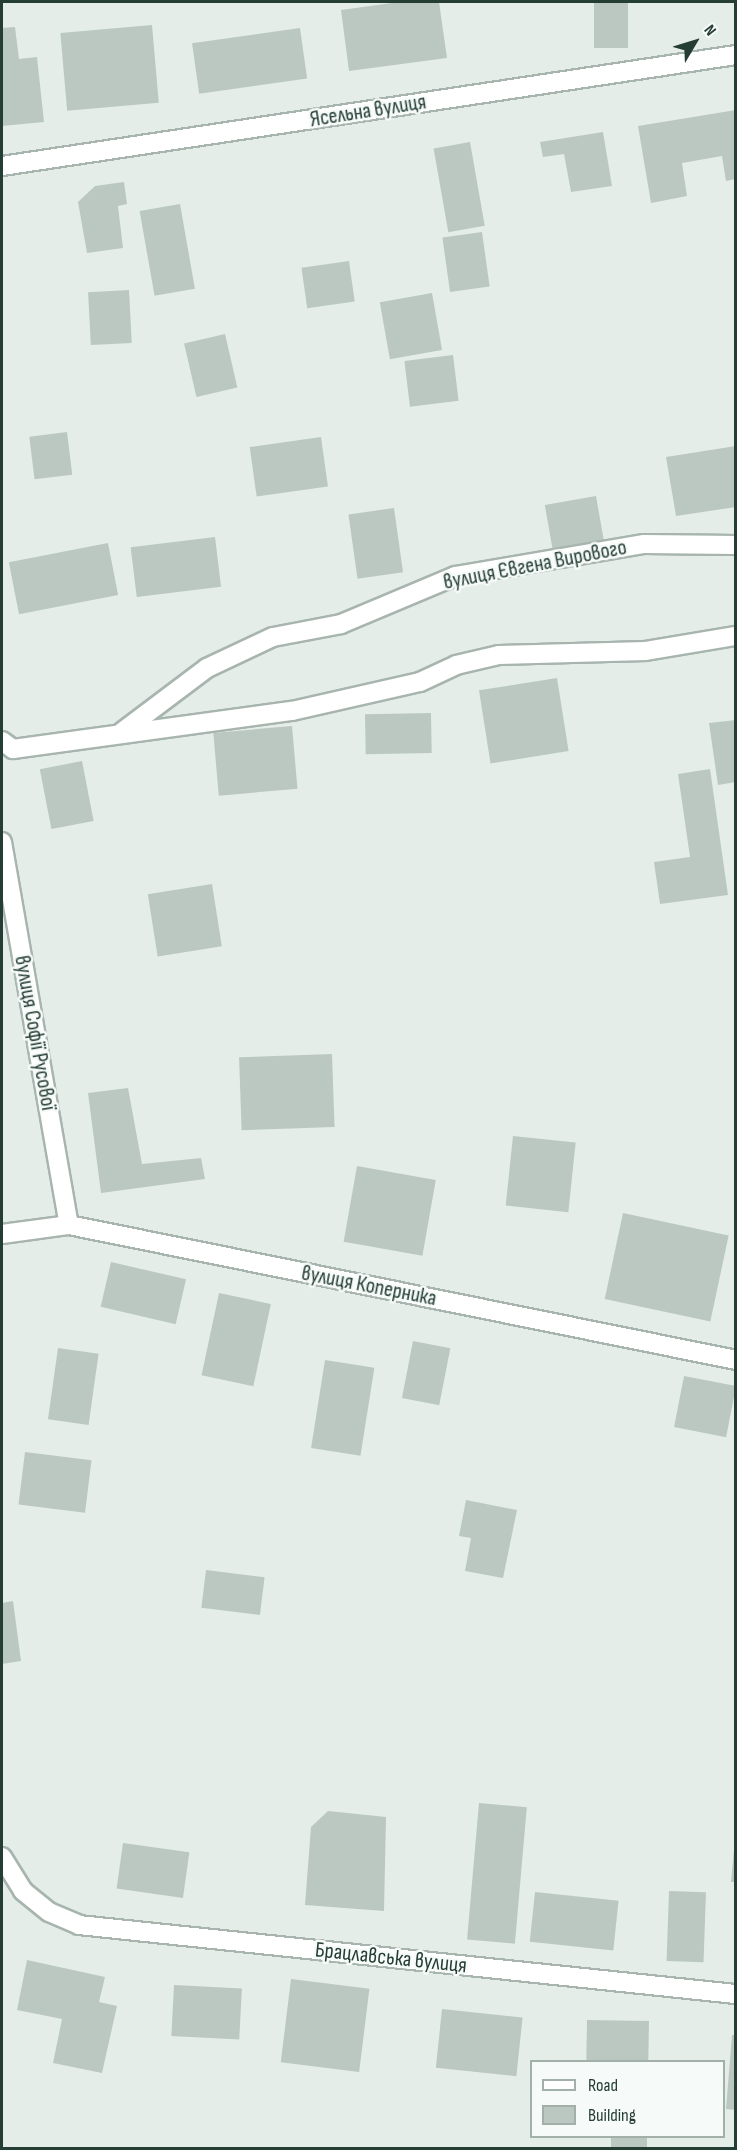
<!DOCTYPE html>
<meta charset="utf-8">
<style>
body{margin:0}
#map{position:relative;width:737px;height:2150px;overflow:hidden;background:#e5ede9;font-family:"Sofia Sans Condensed",sans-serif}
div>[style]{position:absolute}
.building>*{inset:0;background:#bbc8c2;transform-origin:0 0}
.roads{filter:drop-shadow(2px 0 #a8b5af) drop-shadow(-2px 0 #a8b5af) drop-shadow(0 2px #a8b5af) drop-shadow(0 -2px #a8b5af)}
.minor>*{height:18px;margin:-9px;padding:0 9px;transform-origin:9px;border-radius:9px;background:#fff}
span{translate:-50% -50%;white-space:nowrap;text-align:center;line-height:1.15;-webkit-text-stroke:5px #f6faf8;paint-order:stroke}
.street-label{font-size:22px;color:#253e35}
.frame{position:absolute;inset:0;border:3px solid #253e35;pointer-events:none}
.legend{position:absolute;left:530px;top:2060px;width:195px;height:78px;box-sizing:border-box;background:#f6faf8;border:2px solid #a2afaa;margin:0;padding:8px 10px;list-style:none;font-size:18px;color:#253e35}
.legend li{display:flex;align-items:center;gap:12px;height:30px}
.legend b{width:30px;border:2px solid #a2afaa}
.north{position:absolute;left:665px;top:12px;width:60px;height:60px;-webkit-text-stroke:4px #f6faf8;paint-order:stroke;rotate:52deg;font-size:16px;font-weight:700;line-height:24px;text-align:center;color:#253e35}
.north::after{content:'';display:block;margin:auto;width:21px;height:27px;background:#253e35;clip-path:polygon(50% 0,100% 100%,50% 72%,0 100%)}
</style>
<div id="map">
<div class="building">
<i style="clip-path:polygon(399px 2px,439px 2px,447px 58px,349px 71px,341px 10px)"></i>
<i style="left:594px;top:2px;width:34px;height:46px"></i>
<i style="left:152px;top:25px;width:78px;height:92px;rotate:85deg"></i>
<i style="clip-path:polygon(15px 27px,19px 59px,37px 57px,44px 122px,2px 126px,2px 28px)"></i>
<i style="left:300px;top:28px;width:51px;height:109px;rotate:82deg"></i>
<i style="clip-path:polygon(736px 110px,736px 179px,726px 181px,722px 156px,682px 163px,687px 196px,651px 203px,638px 126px)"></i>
<i style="clip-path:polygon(603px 132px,612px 186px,571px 192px,564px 154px,543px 157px,540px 142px)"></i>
<i style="left:470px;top:142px;width:85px;height:37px;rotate:80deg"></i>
<i style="clip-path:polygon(124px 182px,127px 204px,118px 206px,123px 248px,87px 253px,78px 202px,95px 186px)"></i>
<i style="left:180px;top:204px;width:86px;height:41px;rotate:80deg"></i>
<i style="left:482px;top:232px;width:55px;height:40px;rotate:82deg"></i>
<i style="left:349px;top:261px;width:41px;height:48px;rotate:82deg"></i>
<i style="left:129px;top:290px;width:53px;height:41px;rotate:87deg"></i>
<i style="left:432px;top:293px;width:58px;height:53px;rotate:80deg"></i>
<i style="left:225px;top:334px;width:55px;height:42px;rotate:77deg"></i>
<i style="left:453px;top:355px;width:46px;height:49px;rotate:83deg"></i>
<i style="left:67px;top:432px;width:43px;height:38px;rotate:83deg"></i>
<i style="left:321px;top:437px;width:50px;height:72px;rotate:82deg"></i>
<i style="clip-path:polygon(736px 446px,736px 507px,676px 516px,666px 457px)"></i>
<i style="left:596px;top:496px;width:50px;height:52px;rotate:80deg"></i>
<i style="left:394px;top:508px;width:65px;height:46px;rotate:82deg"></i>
<i style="left:215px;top:537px;width:50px;height:85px;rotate:83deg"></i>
<i style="left:108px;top:543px;width:53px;height:101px;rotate:79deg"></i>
<i style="left:557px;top:678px;width:74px;height:79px;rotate:81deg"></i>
<i style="left:431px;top:713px;width:40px;height:66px;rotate:89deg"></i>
<i style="clip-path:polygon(736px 720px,736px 782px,718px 785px,709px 723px)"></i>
<i style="left:292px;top:726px;width:63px;height:79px;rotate:85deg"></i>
<i style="left:82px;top:761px;width:61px;height:43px;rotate:79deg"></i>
<i style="clip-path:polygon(710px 769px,728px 895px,660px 904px,654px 862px,690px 857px,678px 774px)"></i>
<i style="left:212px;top:884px;width:63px;height:65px;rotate:81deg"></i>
<i style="left:332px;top:1054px;width:73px;height:93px;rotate:88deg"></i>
<i style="clip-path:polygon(128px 1088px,142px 1164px,201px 1158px,205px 1179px,101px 1193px,88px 1093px)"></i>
<i style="left:513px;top:1136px;width:63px;height:70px;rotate:6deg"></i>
<i style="left:357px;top:1166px;width:80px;height:77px;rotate:10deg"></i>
<i style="left:623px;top:1213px;width:108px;height:88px;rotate:12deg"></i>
<i style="left:111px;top:1262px;width:77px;height:46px;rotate:13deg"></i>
<i style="left:219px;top:1293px;width:53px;height:84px;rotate:12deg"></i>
<i style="left:413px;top:1341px;width:38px;height:58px;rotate:11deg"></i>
<i style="left:58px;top:1348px;width:41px;height:72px;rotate:8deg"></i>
<i style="left:325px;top:1360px;width:50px;height:89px;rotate:9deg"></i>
<i style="left:684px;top:1376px;width:53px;height:52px;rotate:11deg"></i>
<i style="left:25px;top:1452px;width:67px;height:53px;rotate:7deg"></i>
<i style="clip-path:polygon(466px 1500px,517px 1510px,503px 1578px,465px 1571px,471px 1538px,459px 1536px)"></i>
<i style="left:206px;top:1570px;width:59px;height:38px;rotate:7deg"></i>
<i style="clip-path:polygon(13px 1601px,21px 1661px,2px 1664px,2px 1603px)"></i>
<i style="left:479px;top:1803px;width:48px;height:137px;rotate:5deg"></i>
<i style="clip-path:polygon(328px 1811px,386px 1817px,384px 1911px,305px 1905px,311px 1827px)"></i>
<i style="left:123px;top:1843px;width:67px;height:46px;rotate:8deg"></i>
<i style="clip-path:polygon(734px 1849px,736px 1849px,736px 1882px,731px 1882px)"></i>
<i style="left:669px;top:1891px;width:37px;height:70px;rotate:2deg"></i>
<i style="left:535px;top:1892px;width:84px;height:50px;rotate:6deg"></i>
<i style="clip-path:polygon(27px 1960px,105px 1977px,99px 2002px,117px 2006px,102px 2073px,53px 2063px,62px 2019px,17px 2010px)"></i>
<i style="left:291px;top:1979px;width:79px;height:84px;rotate:7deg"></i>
<i style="left:174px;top:1985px;width:68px;height:51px;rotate:3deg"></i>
<i style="left:442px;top:2009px;width:81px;height:59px;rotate:6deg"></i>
<i style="left:587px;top:2020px;width:62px;height:42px;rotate:1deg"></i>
<i style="clip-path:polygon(732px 2035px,736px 2035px,736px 2110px,726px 2109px)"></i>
<i style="left:611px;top:2136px;width:36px;height:12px"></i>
</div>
<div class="roads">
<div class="minor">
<i style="left:2px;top:166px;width:742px;rotate:-8.6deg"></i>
<i style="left:122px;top:732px;width:106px;rotate:-37deg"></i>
<i style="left:207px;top:668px;width:73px;rotate:-25.2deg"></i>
<i style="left:273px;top:637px;width:69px;rotate:-10.8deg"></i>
<i style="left:341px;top:624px;width:124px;rotate:-22.8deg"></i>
<i style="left:455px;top:576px;width:192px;rotate:-9.6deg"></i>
<i style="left:644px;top:544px;width:92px;rotate:0.6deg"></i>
<i style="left:2px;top:741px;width:14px;rotate:36deg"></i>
<i style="left:13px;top:749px;width:282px;rotate:-7.8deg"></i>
<i style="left:292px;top:711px;width:131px;rotate:-12.8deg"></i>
<i style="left:420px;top:682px;width:40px;rotate:-25deg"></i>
<i style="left:456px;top:665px;width:44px;rotate:-13.1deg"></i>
<i style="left:499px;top:655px;width:147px;rotate:-1.6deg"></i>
<i style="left:646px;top:651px;width:91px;rotate:-9.5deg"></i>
<i style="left:2px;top:842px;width:389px;rotate:80.1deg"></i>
<i style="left:2px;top:1234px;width:68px;rotate:-7.7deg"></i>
<i style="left:69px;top:1225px;width:681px;rotate:11.44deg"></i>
<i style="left:2px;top:1857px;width:40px;rotate:58deg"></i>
<i style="left:23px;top:1891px;width:33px;rotate:39deg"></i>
<i style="left:49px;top:1912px;width:33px;rotate:23deg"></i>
<i style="left:79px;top:1925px;width:661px;rotate:6deg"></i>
</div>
</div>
<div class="street-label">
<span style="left:368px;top:111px;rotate:-9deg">Ясельна вулиця</span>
<span style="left:535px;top:565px;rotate:-11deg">вулиця Євгена Вирового</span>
<span style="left:35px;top:1033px;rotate:80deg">вулиця Софії Русової</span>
<span style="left:369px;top:1286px;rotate:11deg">вулиця Коперника</span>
<span style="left:391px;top:1958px;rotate:6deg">Брацлавська вулиця</span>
</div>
<div class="frame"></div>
<ul class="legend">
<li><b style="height:8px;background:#fff"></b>Road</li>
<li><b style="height:16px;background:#bbc8c2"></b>Building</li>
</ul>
<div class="north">N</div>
</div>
